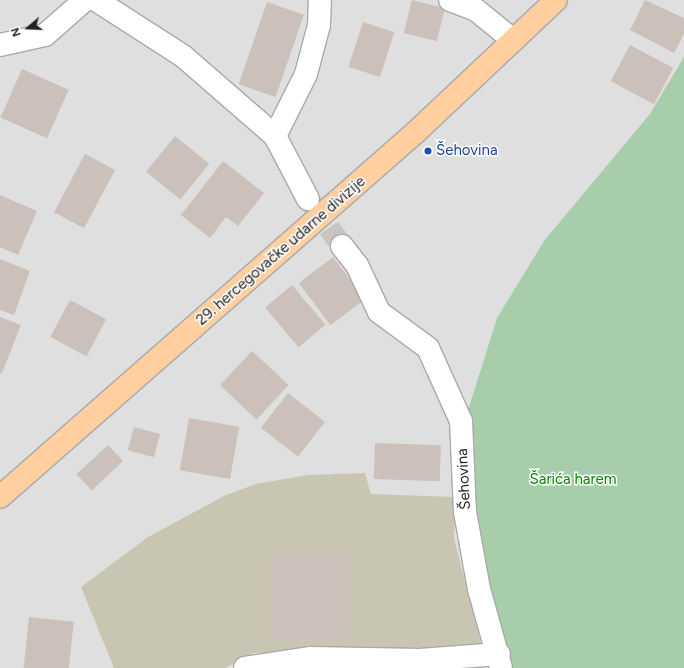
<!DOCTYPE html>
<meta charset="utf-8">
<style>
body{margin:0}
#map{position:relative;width:684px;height:668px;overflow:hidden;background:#f2eee8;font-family:Figtree,sans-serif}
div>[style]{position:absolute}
.residential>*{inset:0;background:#e0dfdf;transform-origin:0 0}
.construction>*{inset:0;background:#c8c6b2}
.cemetery>*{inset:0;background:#a7cdaa}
.building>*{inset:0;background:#cbc0ba;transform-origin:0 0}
.minor-tunnel>*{height:22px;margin-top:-11px;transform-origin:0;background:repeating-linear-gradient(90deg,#c8c5c0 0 22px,transparent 0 33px)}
.roads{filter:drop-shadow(1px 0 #a9a9a9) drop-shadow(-1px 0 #a9a9a9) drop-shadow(0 1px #a9a9a9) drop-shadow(0 -1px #a9a9a9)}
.minor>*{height:22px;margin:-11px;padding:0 11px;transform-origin:11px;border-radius:11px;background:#fff}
.primary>*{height:22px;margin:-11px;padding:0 11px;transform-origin:11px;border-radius:11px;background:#ffcfa0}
.dots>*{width:11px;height:11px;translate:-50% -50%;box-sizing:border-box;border:2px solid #fff;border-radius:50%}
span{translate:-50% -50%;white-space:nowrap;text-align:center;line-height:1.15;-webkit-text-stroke:3px #fff;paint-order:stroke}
.transit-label{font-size:15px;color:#164399}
.left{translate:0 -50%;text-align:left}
.street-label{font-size:15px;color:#222}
.park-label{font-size:15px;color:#048605}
.north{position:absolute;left:8px;top:8px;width:40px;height:40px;-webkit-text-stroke:3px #fff;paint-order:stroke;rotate:251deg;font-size:11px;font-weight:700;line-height:16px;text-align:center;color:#222}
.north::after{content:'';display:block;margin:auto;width:14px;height:18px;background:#222;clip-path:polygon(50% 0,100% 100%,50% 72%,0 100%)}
</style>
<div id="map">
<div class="residential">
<i style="left:0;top:0;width:684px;height:668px"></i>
</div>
<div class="construction">
<i style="clip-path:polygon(365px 473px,371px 494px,455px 497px,454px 538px,481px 644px,418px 651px,253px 653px,225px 668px,114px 668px,81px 587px,148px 537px,226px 495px,256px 484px,308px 475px)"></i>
</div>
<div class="cemetery">
<i style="clip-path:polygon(684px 57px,684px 668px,501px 668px,481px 603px,465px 420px,497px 318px,544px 241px,650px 114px)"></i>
</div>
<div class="building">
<i style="left:412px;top:0;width:34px;height:34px;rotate:14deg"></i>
<i style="clip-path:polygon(645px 0,684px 18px,684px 34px,674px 53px,630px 30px)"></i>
<i style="left:267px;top:2px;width:39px;height:87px;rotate:19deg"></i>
<i style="left:363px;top:22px;width:33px;height:47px;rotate:18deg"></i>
<i style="left:630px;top:45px;width:49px;height:41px;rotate:28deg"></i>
<i style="left:22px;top:69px;width:51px;height:53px;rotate:24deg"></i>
<i style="left:175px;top:136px;width:44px;height:46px;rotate:39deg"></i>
<i style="left:85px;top:154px;width:34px;height:66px;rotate:28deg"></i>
<i style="clip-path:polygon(223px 161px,264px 193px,238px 226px,226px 217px,210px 238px,181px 215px)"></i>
<i style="clip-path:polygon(0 195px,37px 211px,18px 255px,0 247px)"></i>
<i style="left:333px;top:257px;width:53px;height:43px;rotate:53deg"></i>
<i style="clip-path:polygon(0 259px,30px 271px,14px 315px,0 310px)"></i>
<i style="left:292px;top:285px;width:52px;height:35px;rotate:50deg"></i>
<i style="left:70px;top:300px;width:41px;height:42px;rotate:28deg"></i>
<i style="clip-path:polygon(0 317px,21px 325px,2px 373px,0 373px)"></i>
<i style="left:252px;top:351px;width:50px;height:47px;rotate:43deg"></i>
<i style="left:288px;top:393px;width:47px;height:44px;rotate:38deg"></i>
<i style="left:189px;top:418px;width:51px;height:53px;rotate:10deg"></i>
<i style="left:134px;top:427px;width:27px;height:24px;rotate:15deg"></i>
<i style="left:375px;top:443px;width:66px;height:36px;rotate:2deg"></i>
<i style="left:108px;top:445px;width:22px;height:43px;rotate:47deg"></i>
<i style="left:272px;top:555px;width:78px;height:84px;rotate:1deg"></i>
<i style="left:29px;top:617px;width:45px;height:51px;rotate:6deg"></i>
</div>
<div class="minor-tunnel">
<i style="left:310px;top:201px;width:55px;rotate:54.6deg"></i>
</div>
<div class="roads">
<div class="minor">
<i style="left:96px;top:0;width:103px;rotate:32.8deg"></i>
<i style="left:183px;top:56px;width:122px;rotate:41deg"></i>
<i style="left:275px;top:136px;width:71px;rotate:62.4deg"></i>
<i style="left:450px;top:0;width:28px;rotate:21deg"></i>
<i style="left:476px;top:10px;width:48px;rotate:39deg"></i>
<i style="left:0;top:45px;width:46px;rotate:-12.5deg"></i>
<i style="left:45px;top:35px;width:53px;rotate:-41.2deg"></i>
<i style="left:275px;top:136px;width:69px;rotate:-63.4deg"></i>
<i style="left:306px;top:74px;width:51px;rotate:-75.1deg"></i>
<i style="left:319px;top:25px;width:25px;rotate:-88deg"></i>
<i style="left:342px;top:246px;width:24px;rotate:52deg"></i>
<i style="left:357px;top:265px;width:52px;rotate:64.9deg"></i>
<i style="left:379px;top:312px;width:61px;rotate:36.3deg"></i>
<i style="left:428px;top:348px;width:80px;rotate:65.7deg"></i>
<i style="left:461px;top:421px;width:91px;rotate:87.5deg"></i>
<i style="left:465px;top:512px;width:78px;rotate:79.7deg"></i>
<i style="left:479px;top:589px;width:82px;rotate:74.4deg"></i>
<i style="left:245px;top:668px;width:67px;rotate:-8.6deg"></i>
<i style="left:311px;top:658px;width:109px;rotate:1.1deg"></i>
<i style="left:420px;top:660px;width:79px;rotate:-4.3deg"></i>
</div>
<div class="primary">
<i style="left:0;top:497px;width:553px;rotate:-41.26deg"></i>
<i style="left:416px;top:132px;width:192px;rotate:-43.3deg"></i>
</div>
</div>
<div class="dots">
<i style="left:428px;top:151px;background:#1a4fb4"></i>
</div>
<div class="transit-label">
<span class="left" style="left:436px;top:151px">Šehovina</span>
</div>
<div class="street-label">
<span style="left:281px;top:251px;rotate:-41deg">29. hercegovačke udarne divizije</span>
<span style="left:464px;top:479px;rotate:-93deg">Šehovina</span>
</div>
<div class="park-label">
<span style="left:573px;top:480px">Šarića harem</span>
</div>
<div class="north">N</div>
</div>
